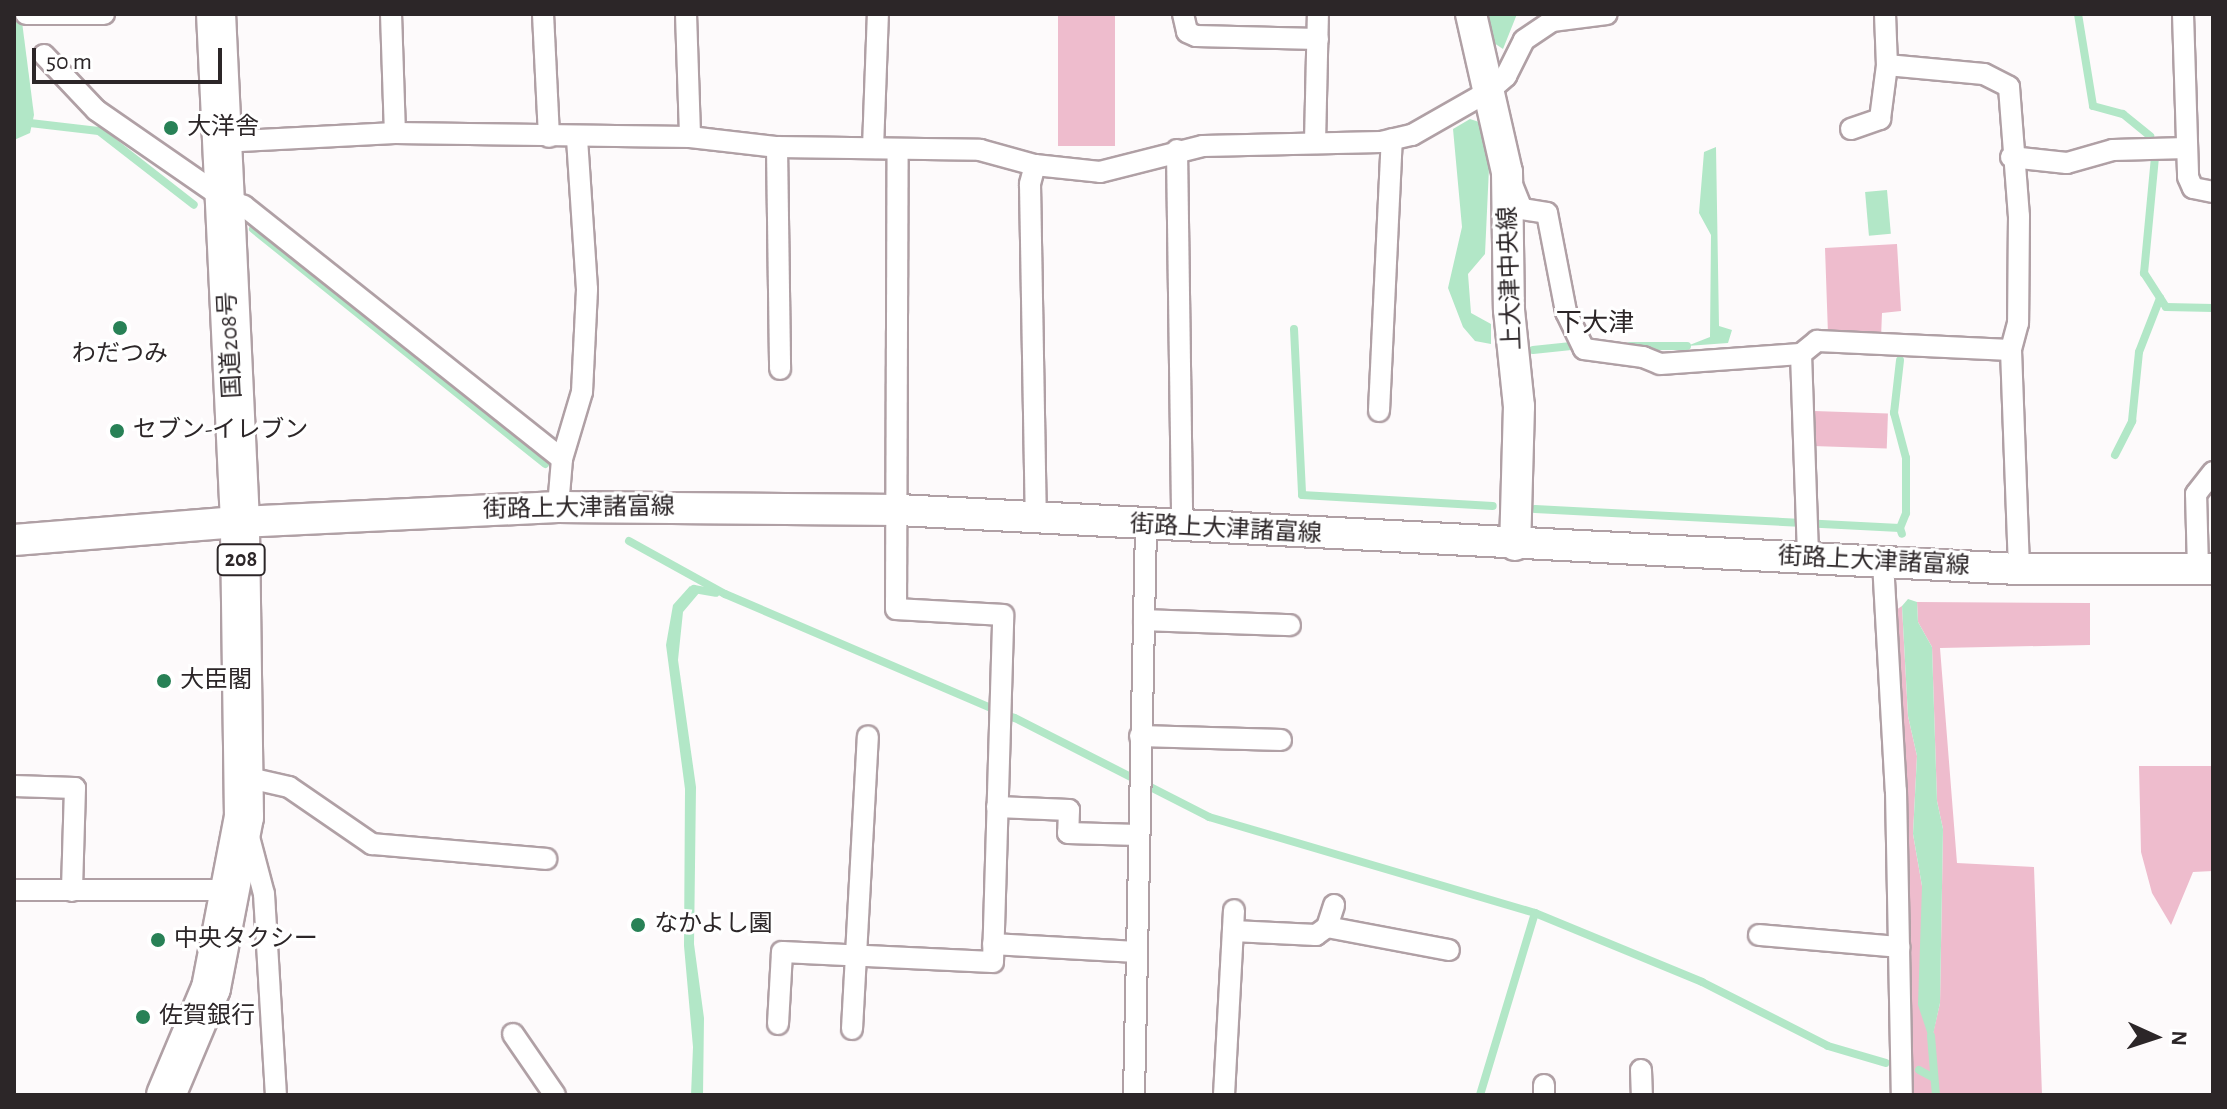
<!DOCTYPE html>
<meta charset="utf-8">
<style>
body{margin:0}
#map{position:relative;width:2227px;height:1109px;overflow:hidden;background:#fdfafb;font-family:"Alegreya Sans","Noto Sans JP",sans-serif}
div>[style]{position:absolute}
.green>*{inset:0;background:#eebccd;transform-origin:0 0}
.water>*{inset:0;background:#b2e7c7;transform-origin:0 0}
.stream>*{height:8px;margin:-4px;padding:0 4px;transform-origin:4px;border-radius:4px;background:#b2e7c7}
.roads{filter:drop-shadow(2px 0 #b0a0a5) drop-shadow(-2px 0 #b0a0a5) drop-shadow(0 2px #b0a0a5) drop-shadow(0 -2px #b0a0a5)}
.street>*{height:20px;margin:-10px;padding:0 10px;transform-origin:10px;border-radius:10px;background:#fff}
.secondary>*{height:30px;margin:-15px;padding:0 15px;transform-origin:15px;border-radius:15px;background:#fff}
.highway>*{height:38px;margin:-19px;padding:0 19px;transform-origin:19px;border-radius:19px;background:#fff}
.dots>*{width:22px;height:22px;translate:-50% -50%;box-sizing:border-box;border:4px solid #fff;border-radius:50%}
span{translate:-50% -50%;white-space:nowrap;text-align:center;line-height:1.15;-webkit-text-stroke:6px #fff;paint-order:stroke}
.shield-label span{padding:2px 6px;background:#fff;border:2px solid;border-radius:6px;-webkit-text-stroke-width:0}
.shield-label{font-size:22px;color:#2c2628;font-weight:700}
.poi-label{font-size:24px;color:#2c2628}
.left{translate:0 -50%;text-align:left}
.street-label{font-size:24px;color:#2c2628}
.neighbourhood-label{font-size:26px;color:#2c2628}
.frame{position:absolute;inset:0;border:16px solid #2c2628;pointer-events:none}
.north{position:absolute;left:2115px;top:997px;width:80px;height:80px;-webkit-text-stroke:6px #fff;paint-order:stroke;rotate:93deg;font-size:22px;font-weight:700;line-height:32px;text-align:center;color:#2c2628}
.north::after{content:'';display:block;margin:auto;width:28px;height:36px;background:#2c2628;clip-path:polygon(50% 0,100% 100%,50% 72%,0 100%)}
.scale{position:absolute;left:32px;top:48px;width:190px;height:36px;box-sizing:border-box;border:4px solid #2c2628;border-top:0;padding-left:10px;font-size:24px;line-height:28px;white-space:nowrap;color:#2c2628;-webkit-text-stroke:6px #fff;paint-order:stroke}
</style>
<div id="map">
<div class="green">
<i style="left:1058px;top:14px;width:57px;height:132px"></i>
<i style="clip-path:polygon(1897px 244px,1901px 311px,1882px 313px,1881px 338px,1828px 334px,1825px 248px)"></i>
<i style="left:1814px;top:411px;width:74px;height:35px;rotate:2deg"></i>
<i style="clip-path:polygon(1917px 602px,2090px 603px,2090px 645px,1940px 648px,1957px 863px,2034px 867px,2042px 1095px,1910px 1095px,1906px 765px,1896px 610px,1902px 606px,1908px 716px,1917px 756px,1913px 834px,1922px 886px,1931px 1042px,1940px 1003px,1943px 829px,1937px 801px,1932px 647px,1918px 622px)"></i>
<i style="clip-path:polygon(2139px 766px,2213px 766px,2213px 871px,2193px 872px,2171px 925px,2152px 893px,2141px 852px)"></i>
</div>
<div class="water">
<i style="clip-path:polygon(14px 14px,21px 14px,34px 115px,30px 133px,14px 140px)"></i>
<i style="clip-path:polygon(1486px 14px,1517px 14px,1503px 49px,1491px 41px)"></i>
<i style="clip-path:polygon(1470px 119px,1479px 122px,1489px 168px,1485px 254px,1468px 274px,1471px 313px,1491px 324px,1491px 344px,1475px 341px,1463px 327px,1448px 288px,1462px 227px,1453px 129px)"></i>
<i style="clip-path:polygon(1716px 147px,1719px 326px,1732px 330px,1728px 343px,1687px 346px,1710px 337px,1711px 235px,1699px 213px,1704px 152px)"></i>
<i style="left:1887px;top:190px;width:44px;height:22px;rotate:85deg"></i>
<i style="clip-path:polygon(690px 586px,699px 593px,683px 612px,678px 660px,696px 787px,694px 944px,704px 1018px,703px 1095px,691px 1095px,693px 1047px,684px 946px,685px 789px,666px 645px,673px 605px)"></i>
<i style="clip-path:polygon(1908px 599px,1917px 602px,1918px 622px,1932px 647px,1937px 801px,1943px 829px,1940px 1003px,1931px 1044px,1918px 1005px,1922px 886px,1913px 834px,1917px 756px,1908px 716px,1902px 606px)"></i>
</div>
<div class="stream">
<i style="left:2078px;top:14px;width:93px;rotate:80.7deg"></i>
<i style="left:2093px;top:106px;width:31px;rotate:15deg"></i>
<i style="left:2123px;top:114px;width:35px;rotate:39deg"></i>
<i style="left:30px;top:123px;width:69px;rotate:6.6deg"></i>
<i style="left:99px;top:131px;width:120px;rotate:37.9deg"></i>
<i style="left:2155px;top:157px;width:117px;rotate:95.4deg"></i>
<i style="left:2144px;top:273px;width:40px;rotate:57.1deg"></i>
<i style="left:2166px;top:307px;width:47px;rotate:1.2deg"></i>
<i style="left:253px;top:229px;width:375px;rotate:38.8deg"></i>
<i style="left:1294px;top:329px;width:166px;rotate:87.2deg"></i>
<i style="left:1302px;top:495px;width:191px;rotate:3.3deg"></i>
<i style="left:1630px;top:346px;width:57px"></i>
<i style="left:1533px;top:350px;width:36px;rotate:-6deg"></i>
<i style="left:2115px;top:455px;width:38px;rotate:-63deg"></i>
<i style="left:2132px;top:421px;width:69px;rotate:-84.2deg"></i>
<i style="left:2139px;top:352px;width:58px;rotate:-68.7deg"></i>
<i style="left:1535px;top:509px;width:365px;rotate:3deg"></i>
<i style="left:1900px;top:528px;width:6px;rotate:72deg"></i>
<i style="left:1900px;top:528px;width:16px;rotate:-68deg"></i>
<i style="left:1906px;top:513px;width:55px;rotate:-90deg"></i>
<i style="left:1906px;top:458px;width:47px;rotate:-104.9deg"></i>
<i style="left:1894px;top:413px;width:53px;rotate:-83.5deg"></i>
<i style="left:629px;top:541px;width:110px;rotate:28.9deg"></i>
<i style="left:725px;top:594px;width:315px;rotate:23.2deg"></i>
<i style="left:1015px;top:718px;width:218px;rotate:27deg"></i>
<i style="left:1209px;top:817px;width:340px;rotate:16.4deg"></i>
<i style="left:1535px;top:913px;width:181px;rotate:22.4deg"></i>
<i style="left:1702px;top:982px;width:141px;rotate:26.9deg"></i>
<i style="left:1828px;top:1046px;width:60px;rotate:16.3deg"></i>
<i style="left:689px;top:594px;width:7px;rotate:-45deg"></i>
<i style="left:694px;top:589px;width:22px;rotate:10deg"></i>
<i style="left:1931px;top:1036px;width:59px;rotate:85.2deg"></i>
<i style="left:1919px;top:1070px;width:17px;rotate:28deg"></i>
<i style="left:1480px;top:1095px;width:190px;rotate:-73.2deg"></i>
</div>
<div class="roads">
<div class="street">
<i style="left:26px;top:14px;width:78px"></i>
<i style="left:391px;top:14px;width:119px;rotate:88.1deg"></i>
<i style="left:543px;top:14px;width:123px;rotate:87.2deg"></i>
<i style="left:686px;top:14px;width:123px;rotate:88.1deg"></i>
<i style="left:1183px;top:14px;width:18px;rotate:77deg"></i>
<i style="left:1187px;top:32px;width:10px;rotate:24deg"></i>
<i style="left:1196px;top:36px;width:122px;rotate:1.4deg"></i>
<i style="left:1885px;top:14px;width:51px;rotate:87.8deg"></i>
<i style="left:1887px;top:65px;width:97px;rotate:5.3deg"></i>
<i style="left:1984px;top:74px;width:28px;rotate:27deg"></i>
<i style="left:2009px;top:87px;width:129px;rotate:85.6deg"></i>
<i style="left:2019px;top:216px;width:107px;rotate:90.5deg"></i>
<i style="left:2018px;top:323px;width:28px;rotate:105deg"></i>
<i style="left:2011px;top:350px;width:219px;rotate:87.9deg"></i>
<i style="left:2183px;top:14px;width:163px;rotate:88.2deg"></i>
<i style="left:2188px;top:177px;width:12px;rotate:66deg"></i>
<i style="left:2193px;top:188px;width:20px;rotate:11deg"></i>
<i style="left:44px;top:55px;width:76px;rotate:46.6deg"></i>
<i style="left:96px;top:110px;width:155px;rotate:34.7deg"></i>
<i style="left:223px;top:198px;width:22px;rotate:21deg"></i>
<i style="left:244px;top:206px;width:406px;rotate:38.5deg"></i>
<i style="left:1851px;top:129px;width:31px;rotate:-19deg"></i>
<i style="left:1880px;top:119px;width:54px;rotate:-82.6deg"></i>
<i style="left:221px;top:142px;width:174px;rotate:-3deg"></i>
<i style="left:395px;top:133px;width:295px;rotate:0.8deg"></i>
<i style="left:690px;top:137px;width:88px;rotate:6.6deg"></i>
<i style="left:777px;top:147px;width:203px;rotate:0.8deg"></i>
<i style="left:980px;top:150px;width:57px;rotate:15.3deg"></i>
<i style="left:1035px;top:165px;width:65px;rotate:6.1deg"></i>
<i style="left:1100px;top:172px;width:106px;rotate:-14.2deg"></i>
<i style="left:1203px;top:146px;width:178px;rotate:-1.3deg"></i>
<i style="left:1381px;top:142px;width:32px;rotate:-13deg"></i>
<i style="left:1412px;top:135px;width:89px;rotate:-29.7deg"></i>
<i style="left:1489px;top:91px;width:23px;rotate:-41deg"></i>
<i style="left:1506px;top:76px;width:40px;rotate:-63.4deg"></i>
<i style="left:1524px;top:40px;width:34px;rotate:-34deg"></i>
<i style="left:1552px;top:21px;width:55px;rotate:-7.3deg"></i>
<i style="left:1315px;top:143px;width:129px;rotate:-88.7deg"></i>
<i style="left:777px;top:147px;width:222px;rotate:89.2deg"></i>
<i style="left:873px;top:148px;width:134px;rotate:-87.9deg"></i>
<i style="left:1177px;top:150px;width:378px;rotate:89.2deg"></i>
<i style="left:2011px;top:157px;width:56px;rotate:6.1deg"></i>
<i style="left:2067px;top:163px;width:48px;rotate:-15.8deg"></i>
<i style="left:2113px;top:150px;width:74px;rotate:-1.5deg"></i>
<i style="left:1035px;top:165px;width:20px;rotate:105deg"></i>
<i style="left:1030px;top:184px;width:333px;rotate:89deg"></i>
<i style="left:1513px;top:187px;width:24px;rotate:68deg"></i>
<i style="left:1522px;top:209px;width:25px;rotate:9deg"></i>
<i style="left:1547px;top:213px;width:101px;rotate:79.1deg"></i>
<i style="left:1566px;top:312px;width:41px;rotate:64.1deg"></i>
<i style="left:1584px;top:349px;width:60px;rotate:7.7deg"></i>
<i style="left:1643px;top:357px;width:18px;rotate:22deg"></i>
<i style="left:1660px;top:364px;width:141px;rotate:-4.1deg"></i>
<i style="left:1801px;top:354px;width:204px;rotate:88deg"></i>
<i style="left:1801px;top:354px;width:21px;rotate:-39deg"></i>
<i style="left:1817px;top:341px;width:194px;rotate:2.7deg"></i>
<i style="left:1379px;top:411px;width:272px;rotate:-87.3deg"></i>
<i style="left:558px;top:507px;width:48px;rotate:-85.2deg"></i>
<i style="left:562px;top:459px;width:70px;rotate:-73.4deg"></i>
<i style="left:582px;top:392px;width:103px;rotate:-87.2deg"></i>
<i style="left:587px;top:289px;width:152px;rotate:-93.8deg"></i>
<i style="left:1883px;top:562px;width:229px;rotate:86.8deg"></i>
<i style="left:1896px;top:791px;width:304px;rotate:88.9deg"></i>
<i style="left:2198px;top:569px;width:75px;rotate:-91.5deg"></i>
<i style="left:2196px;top:494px;width:28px;rotate:-52deg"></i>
<i style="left:1144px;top:620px;width:146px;rotate:2deg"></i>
<i style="left:1140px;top:736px;width:141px;rotate:1.6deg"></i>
<i style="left:245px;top:777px;width:45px;rotate:12.8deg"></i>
<i style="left:289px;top:787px;width:101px;rotate:34.5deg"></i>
<i style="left:372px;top:844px;width:175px;rotate:4.9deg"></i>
<i style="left:14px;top:786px;width:61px;rotate:1.9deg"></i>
<i style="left:75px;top:788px;width:103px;rotate:91.7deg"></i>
<i style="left:997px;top:807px;width:72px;rotate:2.4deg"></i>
<i style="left:1069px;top:810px;width:23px;rotate:92deg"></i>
<i style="left:1068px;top:833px;width:70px;rotate:1.6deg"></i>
<i style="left:249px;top:837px;width:59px;rotate:75.3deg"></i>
<i style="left:264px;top:894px;width:201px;rotate:86.6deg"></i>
<i style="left:14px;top:890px;width:218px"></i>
<i style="left:1327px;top:927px;width:124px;rotate:10.7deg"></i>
<i style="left:1233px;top:931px;width:83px;rotate:2.8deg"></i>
<i style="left:1316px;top:935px;width:14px;rotate:-36deg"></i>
<i style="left:1327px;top:927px;width:23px;rotate:-72deg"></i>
<i style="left:1759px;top:935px;width:141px;rotate:4.9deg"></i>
<i style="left:993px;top:944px;width:143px;rotate:3.2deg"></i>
<i style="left:778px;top:1024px;width:72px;rotate:-86.8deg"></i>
<i style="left:782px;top:952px;width:211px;rotate:2.7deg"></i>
<i style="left:993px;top:962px;width:347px;rotate:-88.3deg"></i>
<i style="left:1003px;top:615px;width:107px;rotate:-176.8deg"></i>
<i style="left:896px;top:609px;width:460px;rotate:-89.8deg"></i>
<i style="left:852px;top:1029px;width:293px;rotate:-86.9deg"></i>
<i style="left:513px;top:1034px;width:74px;rotate:55.5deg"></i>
<i style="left:1641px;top:1070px;width:25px;rotate:88deg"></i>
<i style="left:1544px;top:1085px;width:10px;rotate:90deg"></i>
<i style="left:1134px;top:1095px;width:569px;rotate:-88.79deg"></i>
<i style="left:1224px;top:1095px;width:185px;rotate:-86.9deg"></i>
</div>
<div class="secondary">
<i style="left:1471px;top:14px;width:162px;rotate:77.2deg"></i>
<i style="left:1507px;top:172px;width:138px;rotate:89.2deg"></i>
<i style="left:1509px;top:310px;width:97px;rotate:84.1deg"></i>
<i style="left:1519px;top:406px;width:139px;rotate:91.6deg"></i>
<i style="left:14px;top:540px;width:227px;rotate:-4.6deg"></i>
<i style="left:240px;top:522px;width:318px;rotate:-2.7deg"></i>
<i style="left:558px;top:507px;width:341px;rotate:0.5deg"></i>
<i style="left:899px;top:510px;width:1122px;rotate:3.02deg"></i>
<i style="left:2019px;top:569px;width:194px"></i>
</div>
<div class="highway">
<i style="left:166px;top:1095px;width:116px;rotate:-67.2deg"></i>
<i style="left:211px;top:988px;width:174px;rotate:-79.1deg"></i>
<i style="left:244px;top:817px;width:295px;rotate:-90.8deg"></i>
<i style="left:240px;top:522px;width:509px;rotate:-92.7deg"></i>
</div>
</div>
<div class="dots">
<i style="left:171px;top:128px;background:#288156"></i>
<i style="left:120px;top:328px;background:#288156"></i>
<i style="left:117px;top:431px;background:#288156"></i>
<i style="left:164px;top:681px;background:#288156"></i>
<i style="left:638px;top:925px;background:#288156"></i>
<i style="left:158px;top:940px;background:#288156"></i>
<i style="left:143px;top:1017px;background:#288156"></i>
</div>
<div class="shield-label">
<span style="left:241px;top:560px">208</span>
</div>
<div class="poi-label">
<span class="left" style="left:187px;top:128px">大洋舎</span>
<span style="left:120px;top:355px">わだつみ</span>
<span class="left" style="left:133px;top:431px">セブン-イレブン</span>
<span class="left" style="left:180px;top:681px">大臣閣</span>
<span class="left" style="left:654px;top:925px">なかよし園</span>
<span class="left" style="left:174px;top:940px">中央タクシー</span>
<span class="left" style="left:159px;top:1017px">佐賀銀行</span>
</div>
<div class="street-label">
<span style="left:1511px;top:278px;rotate:-92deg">上大津中央線</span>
<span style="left:231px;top:345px;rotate:-93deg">国道208号</span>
<span style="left:579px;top:509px;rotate:-1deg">街路上大津諸富線</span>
<span style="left:1226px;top:530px;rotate:3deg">街路上大津諸富線</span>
<span style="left:1874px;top:562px;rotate:3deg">街路上大津諸富線</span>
</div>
<div class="neighbourhood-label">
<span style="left:1595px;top:324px">下大津</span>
</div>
<div class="frame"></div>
<div class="north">N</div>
<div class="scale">50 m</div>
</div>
